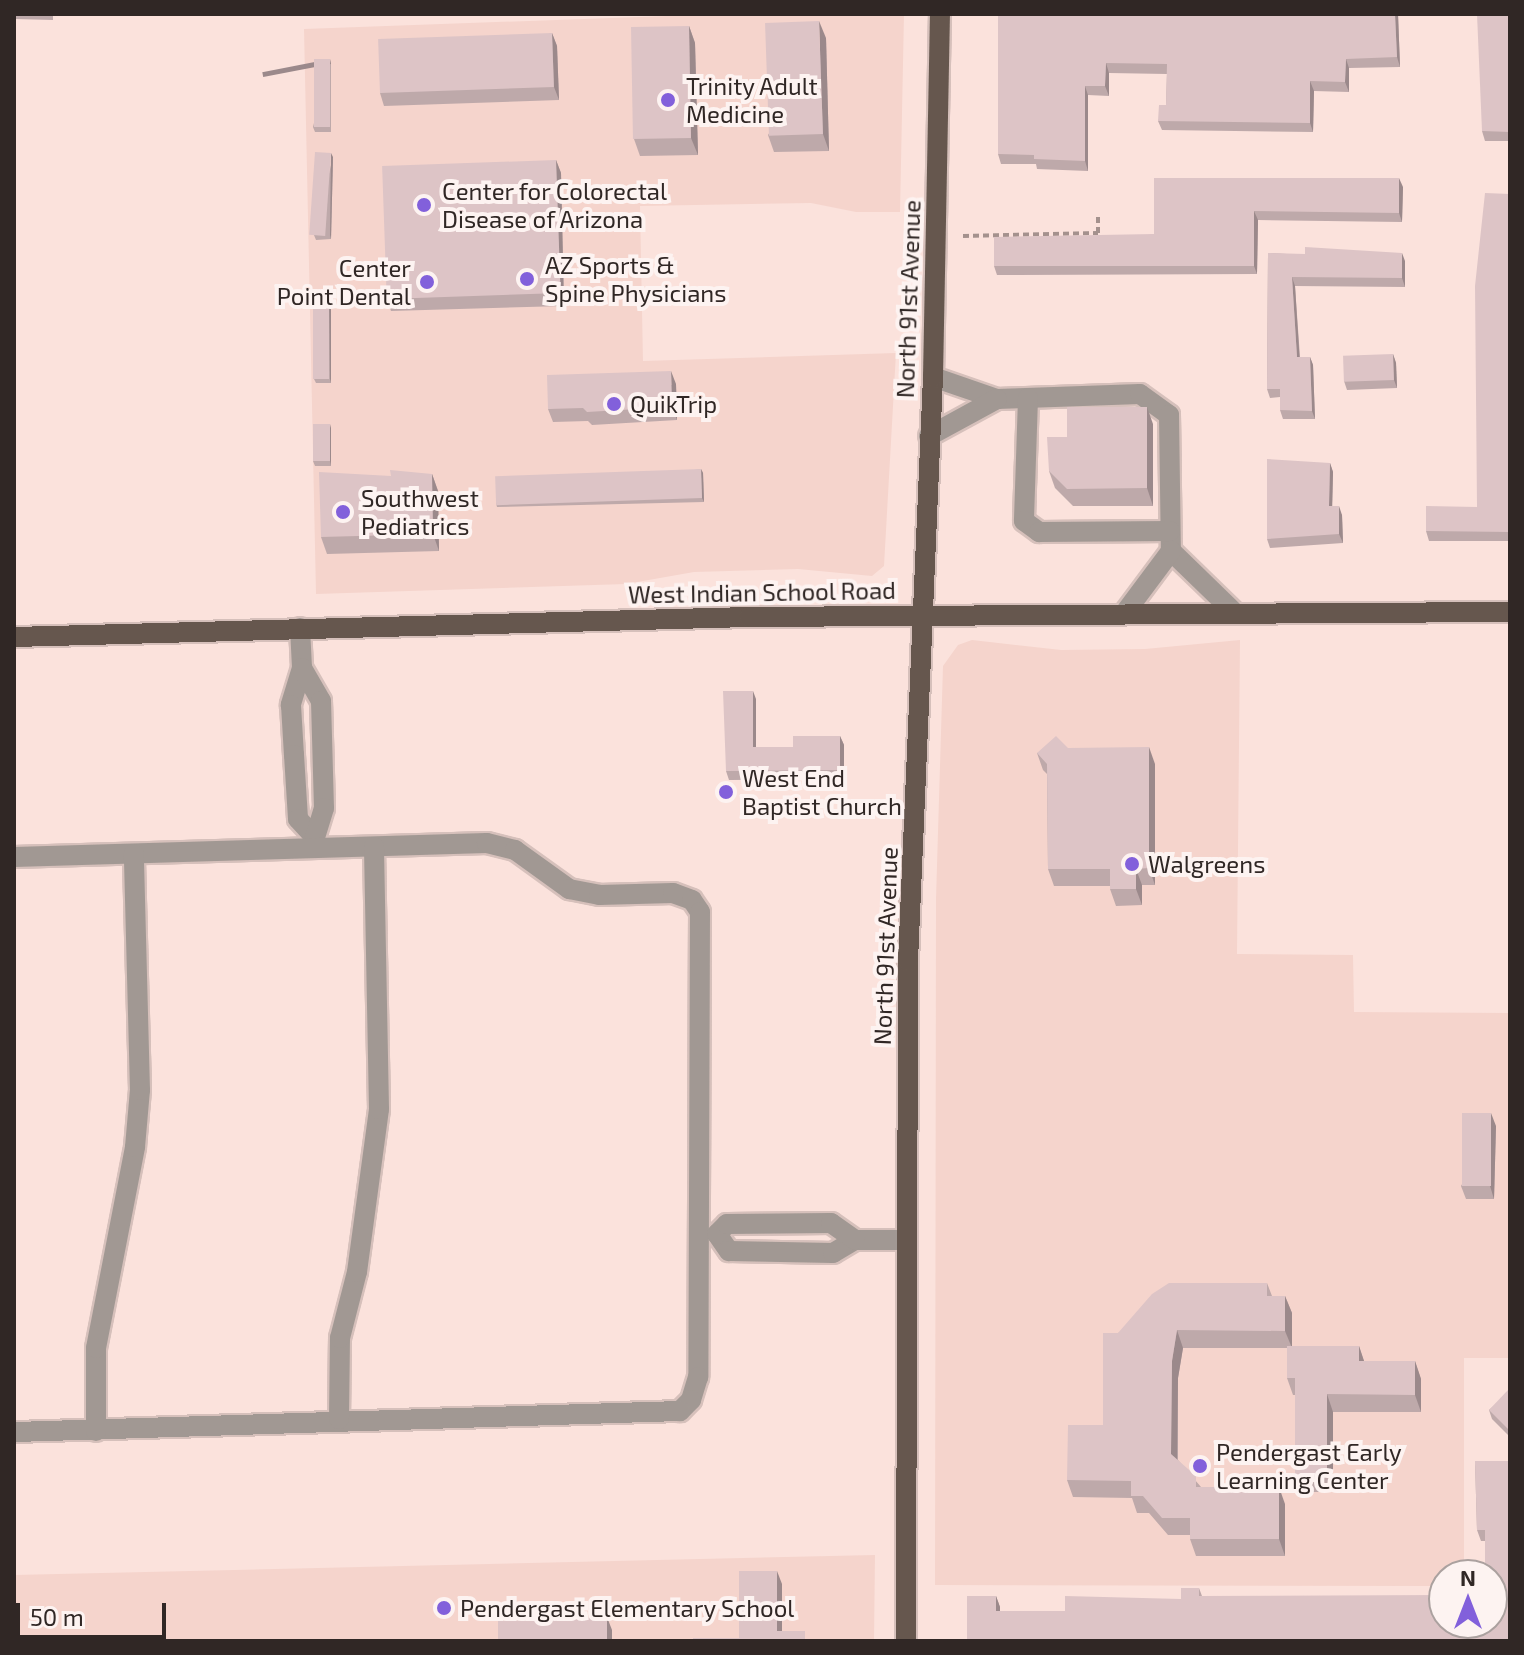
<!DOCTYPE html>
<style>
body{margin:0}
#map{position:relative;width:1524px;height:1655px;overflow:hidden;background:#fbe2dc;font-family:"Exo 2",sans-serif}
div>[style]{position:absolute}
.built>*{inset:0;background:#f5d4cc}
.path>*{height:4px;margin-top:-2px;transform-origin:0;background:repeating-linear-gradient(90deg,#a4918d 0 6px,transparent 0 10px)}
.roads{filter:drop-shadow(2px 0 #d6c0bb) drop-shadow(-2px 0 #d6c0bb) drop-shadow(0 2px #d6c0bb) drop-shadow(0 -2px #d6c0bb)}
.minor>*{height:20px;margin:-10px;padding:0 10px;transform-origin:10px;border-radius:10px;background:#a19893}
.major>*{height:20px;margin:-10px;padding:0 10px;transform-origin:10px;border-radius:10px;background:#66574e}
.wall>*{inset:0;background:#bea9aa}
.shaded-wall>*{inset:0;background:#9b898b;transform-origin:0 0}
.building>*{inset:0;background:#ddc4c6;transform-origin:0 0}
.dots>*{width:22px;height:22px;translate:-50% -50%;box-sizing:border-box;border:4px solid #fdf3f1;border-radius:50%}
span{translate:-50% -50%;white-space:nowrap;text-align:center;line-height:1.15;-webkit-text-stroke:8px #fdf3f1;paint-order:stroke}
.poi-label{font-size:24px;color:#302725}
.left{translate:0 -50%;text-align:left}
.right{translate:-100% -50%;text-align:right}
.street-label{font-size:24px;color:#302725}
.frame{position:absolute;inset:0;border:16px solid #302725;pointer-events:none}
.north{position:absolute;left:1428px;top:1559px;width:80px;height:80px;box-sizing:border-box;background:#fdf3f1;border:2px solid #aba19f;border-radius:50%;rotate:0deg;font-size:22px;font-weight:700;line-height:32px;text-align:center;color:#302725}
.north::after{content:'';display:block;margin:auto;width:28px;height:36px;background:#8260db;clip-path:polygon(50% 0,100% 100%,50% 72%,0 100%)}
.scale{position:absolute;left:16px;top:1603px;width:150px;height:36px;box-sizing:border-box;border:4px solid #302725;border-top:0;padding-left:10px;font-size:24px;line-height:28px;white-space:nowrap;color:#302725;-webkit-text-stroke:6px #fdf3f1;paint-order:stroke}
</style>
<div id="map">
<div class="built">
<i style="clip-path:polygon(722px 14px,904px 14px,900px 212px,856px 212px,811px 203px,640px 206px,643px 361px,896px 353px,884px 566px,872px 576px,798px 569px,694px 572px,626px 584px,316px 594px,304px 29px)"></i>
<i style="clip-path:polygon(972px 640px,1061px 650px,1145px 649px,1240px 640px,1237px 954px,1353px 955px,1354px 1012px,1510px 1013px,1510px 1358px,1464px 1358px,1464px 1575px,1444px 1575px,1444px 1586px,935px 1585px,936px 899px,943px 666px,958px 645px)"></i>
<i style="clip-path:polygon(875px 1555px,874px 1641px,14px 1641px,14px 1575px)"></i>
</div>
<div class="path">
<i style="left:963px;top:236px;width:135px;rotate:-1.3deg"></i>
<i style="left:1098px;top:233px;width:18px;rotate:-90deg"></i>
</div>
<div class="roads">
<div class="minor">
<i style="left:933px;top:377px;width:68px;rotate:19deg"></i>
<i style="left:997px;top:399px;width:143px;rotate:-2deg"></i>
<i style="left:1140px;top:394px;width:36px;rotate:36deg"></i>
<i style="left:1169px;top:415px;width:136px;rotate:89.2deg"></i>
<i style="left:1171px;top:551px;width:86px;rotate:44.1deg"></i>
<i style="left:1028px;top:398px;width:123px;rotate:91.9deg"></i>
<i style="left:1024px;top:521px;width:19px;rotate:36deg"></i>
<i style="left:1039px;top:532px;width:131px;rotate:-0.4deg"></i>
<i style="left:929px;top:436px;width:77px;rotate:-28.6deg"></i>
<i style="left:1124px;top:614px;width:79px;rotate:-53.3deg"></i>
<i style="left:300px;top:628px;width:40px;rotate:87.1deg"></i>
<i style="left:302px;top:668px;width:39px;rotate:107deg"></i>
<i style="left:291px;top:705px;width:50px;rotate:86.6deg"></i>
<i style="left:294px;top:755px;width:64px;rotate:86.4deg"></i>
<i style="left:298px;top:819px;width:21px;rotate:47deg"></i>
<i style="left:302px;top:668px;width:38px;rotate:60deg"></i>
<i style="left:321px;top:701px;width:107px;rotate:88.4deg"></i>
<i style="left:324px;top:808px;width:38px;rotate:107deg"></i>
<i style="left:14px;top:857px;width:473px;rotate:-1.7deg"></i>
<i style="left:487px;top:843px;width:29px;rotate:14deg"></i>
<i style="left:515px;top:850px;width:67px;rotate:35.8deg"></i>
<i style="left:569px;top:889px;width:31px;rotate:11deg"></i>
<i style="left:599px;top:895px;width:74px;rotate:-1.5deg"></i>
<i style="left:673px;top:893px;width:20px;rotate:20deg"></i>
<i style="left:692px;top:900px;width:14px;rotate:56deg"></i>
<i style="left:700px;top:912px;width:465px;rotate:90.2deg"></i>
<i style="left:698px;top:1377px;width:24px;rotate:107deg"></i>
<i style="left:691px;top:1400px;width:16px;rotate:135deg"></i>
<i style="left:680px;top:1411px;width:666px;rotate:178.19deg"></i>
<i style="left:717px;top:1234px;width:21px;rotate:55deg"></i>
<i style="left:729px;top:1251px;width:104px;rotate:1.1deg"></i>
<i style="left:833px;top:1253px;width:26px;rotate:-31deg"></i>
<i style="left:855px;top:1240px;width:52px"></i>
<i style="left:717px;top:1234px;width:14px;rotate:-45deg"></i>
<i style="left:727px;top:1224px;width:104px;rotate:-0.6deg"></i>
<i style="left:831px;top:1223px;width:29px;rotate:35deg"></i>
<i style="left:339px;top:1419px;width:81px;rotate:-89.3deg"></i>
<i style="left:340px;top:1338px;width:68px;rotate:-75.6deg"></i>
<i style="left:357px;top:1272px;width:164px;rotate:-82.3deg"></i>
<i style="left:379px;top:1109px;width:262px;rotate:-91.1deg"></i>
<i style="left:96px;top:1431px;width:83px;rotate:-90deg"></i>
<i style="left:96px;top:1348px;width:205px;rotate:-79deg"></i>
<i style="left:135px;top:1147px;width:57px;rotate:-85deg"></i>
<i style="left:140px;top:1090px;width:236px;rotate:-91.5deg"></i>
</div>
<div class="major">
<i style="left:14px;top:637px;width:735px;rotate:-1.56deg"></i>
<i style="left:749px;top:617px;width:761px;rotate:-0.38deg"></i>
<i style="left:906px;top:1641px;width:680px;rotate:-89.83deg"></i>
<i style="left:908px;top:961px;width:585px;rotate:-87.55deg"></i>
<i style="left:933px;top:377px;width:363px;rotate:-88.9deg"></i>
</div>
</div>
<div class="wall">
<i style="clip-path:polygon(14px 14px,53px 14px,53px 20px,15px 19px)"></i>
<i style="clip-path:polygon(998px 14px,1398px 14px,1400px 67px,1349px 68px,1349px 92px,1314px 91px,1313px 132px,1162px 130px,1158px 121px,1166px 105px,1167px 74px,1109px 73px,1109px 96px,1088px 95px,1088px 171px,1037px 169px,1036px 164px,1001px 164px,998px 154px)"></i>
<i style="clip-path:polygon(1510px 14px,1510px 141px,1485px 141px,1482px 131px)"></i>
<i style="clip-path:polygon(689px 26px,695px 43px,698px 155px,640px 156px,634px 139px)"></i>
<i style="clip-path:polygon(552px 33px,557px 46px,559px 100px,384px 106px,380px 93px)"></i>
<i style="clip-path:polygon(826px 38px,829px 151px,774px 152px,768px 135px)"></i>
<i style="clip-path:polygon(330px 59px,331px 64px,331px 132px,315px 132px,313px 127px)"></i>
<i style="clip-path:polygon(333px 157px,331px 239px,316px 240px,314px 235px)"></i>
<i style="clip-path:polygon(556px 160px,561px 173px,564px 306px,391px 311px,386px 298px)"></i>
<i style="clip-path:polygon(1154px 178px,1403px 187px,1402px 222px,1258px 220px,1257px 274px,997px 275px,994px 266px,1154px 234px)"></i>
<i style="clip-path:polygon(1510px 194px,1510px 541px,1429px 541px,1426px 531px,1477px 507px)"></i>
<i style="clip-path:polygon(1268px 253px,1405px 261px,1405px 287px,1295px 286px,1300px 357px,1310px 357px,1313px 365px,1315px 419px,1283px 419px,1280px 410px,1280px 397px,1270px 398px,1267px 389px)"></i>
<i style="clip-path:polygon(331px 298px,331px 383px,316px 383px,314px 379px)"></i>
<i style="clip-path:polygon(1393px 354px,1396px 363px,1397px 388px,1347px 390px,1344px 381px)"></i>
<i style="clip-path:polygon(676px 384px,677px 420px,592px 425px,588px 421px,553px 422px,548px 409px)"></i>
<i style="clip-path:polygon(1153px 424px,1153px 506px,1073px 506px,1055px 488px,1049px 471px)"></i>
<i style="clip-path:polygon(331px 428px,331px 466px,315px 466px,313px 461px)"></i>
<i style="clip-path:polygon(1330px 463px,1333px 472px,1332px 506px,1342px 515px,1343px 543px,1270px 548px,1267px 539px)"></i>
<i style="clip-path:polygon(701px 469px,703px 473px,704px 502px,497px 507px,496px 503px)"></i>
<i style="clip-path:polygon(432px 474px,438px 491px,439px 551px,327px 554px,321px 537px,391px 476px)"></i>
<i style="clip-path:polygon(756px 699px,756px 747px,793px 747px,840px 736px,844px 745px,844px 779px,729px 780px,726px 771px)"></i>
<i style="clip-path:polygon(1068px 748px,1155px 764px,1155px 885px,1142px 885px,1142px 905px,1116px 906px,1110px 889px,1110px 886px,1054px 886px,1048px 869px,1047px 774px,1043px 770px,1037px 753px)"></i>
<i style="clip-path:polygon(1496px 1126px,1494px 1199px,1466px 1199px,1461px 1186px)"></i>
<i style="clip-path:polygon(1267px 1283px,1272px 1296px,1285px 1296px,1292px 1313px,1292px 1346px,1359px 1346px,1364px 1361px,1415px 1361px,1421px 1379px,1421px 1412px,1333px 1412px,1333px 1492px,1301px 1492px,1295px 1475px,1295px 1395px,1293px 1395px,1287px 1378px,1287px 1348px,1183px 1348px,1178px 1378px,1178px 1460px,1201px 1487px,1285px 1504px,1285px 1556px,1196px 1556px,1190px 1539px,1190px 1535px,1168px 1535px,1149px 1513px,1137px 1513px,1132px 1498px,1073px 1497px,1067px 1480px,1103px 1425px,1118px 1333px)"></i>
<i style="clip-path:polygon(1510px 1392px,1510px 1437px,1492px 1419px,1489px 1410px)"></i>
<i style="clip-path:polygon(1475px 1461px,1510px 1641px,967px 1641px,996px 1596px,1000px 1607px,1000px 1611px,1065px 1611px,1181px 1599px,1199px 1588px,1202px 1596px,1492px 1623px,1485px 1541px,1481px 1541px,1477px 1530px)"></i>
</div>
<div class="shaded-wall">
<i style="clip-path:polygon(1395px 14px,1398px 14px,1400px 67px,1397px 57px)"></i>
<i style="clip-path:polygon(819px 21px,826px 38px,829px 151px,823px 134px)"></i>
<i style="clip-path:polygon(689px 26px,695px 43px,698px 155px,691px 138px)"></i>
<i style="clip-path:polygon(552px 33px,557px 46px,559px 100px,554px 87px)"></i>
<i style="left:330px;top:59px;width:5px;height:69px;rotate:79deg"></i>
<i style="clip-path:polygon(1346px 59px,1349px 68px,1349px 92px,1345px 82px)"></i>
<i style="clip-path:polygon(1106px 63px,1109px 73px,1109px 96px,1105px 86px)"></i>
<i style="clip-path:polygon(1310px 81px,1314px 91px,1313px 132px,1310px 123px)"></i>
<i style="clip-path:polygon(1085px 86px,1088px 95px,1088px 171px,1085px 161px)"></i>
<i style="clip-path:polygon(331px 153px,333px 157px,331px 239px,330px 235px)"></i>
<i style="clip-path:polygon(556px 160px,561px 173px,564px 306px,560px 293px)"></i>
<i style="clip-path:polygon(1399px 178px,1403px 187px,1402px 222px,1399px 213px)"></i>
<i style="clip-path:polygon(1254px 211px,1258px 220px,1257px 274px,1254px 266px)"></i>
<i style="clip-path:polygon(1402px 253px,1405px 261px,1405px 287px,1402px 278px)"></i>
<i style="clip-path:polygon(1292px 277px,1295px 286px,1300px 365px,1297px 357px)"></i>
<i style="clip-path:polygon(329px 294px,331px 298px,331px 383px,330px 379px)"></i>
<i style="clip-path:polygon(1393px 354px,1396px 363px,1397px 388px,1394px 380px)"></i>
<i style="clip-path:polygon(1310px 357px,1313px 365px,1315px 419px,1312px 411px)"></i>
<i style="clip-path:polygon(671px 371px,676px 384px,677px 420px,672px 407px)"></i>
<i style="clip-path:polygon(1147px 407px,1153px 424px,1153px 506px,1147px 488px)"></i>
<i style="clip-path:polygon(330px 424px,331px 428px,331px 466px,330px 461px)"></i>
<i style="clip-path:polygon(1330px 463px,1333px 472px,1332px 515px,1329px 506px)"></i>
<i style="clip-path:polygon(701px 469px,703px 473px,704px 502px,702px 498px)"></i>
<i style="clip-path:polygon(432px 474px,438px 491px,439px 551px,433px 534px)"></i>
<i style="clip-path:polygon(1339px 506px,1342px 515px,1343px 543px,1339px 534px)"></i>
<i style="clip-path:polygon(753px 691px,756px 699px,756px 756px,753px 747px)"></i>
<i style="clip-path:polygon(840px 736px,844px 745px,844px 779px,840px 770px)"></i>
<i style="clip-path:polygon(1149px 747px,1155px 764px,1155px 885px,1149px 868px)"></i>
<i style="clip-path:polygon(1136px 869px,1142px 885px,1142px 905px,1136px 889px)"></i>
<i style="clip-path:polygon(1491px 1113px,1496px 1126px,1494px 1199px,1490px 1186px)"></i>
<i style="clip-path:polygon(1285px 1296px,1292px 1313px,1292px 1348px,1285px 1331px)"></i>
<i style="clip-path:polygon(1177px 1330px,1183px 1348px,1178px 1378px,1177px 1472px,1171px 1454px,1172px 1361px)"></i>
<i style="clip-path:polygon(1359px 1346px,1365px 1364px,1359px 1361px)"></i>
<i style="clip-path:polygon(1415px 1361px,1421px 1379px,1421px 1412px,1415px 1395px)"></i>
<i style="clip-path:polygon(1327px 1394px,1333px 1412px,1333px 1492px,1327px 1475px)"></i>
<i style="clip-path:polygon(1279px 1487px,1285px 1504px,1285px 1556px,1279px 1539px)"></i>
<i style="clip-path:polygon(777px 1571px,782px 1584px,782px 1641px,777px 1631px)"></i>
<i style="clip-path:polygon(996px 1596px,1000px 1607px,1000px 1622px,996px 1611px)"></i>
<i style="clip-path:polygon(607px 1617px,612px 1630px,612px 1641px,607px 1641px)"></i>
</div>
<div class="building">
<i style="clip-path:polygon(998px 14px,1395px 14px,1397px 57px,1346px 59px,1345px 82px,1310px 81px,1310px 123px,1158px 121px,1159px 105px,1166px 105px,1167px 64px,1106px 63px,1105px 86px,1085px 86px,1085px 161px,1034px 159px,1034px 155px,998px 154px)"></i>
<i style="clip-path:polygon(1477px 14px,1510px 14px,1510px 132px,1482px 131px)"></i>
<i style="left:819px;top:21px;width:113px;height:54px;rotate:88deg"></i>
<i style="left:689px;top:26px;width:112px;height:58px;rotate:89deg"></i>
<i style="left:552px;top:33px;width:54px;height:174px;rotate:88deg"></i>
<i style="left:314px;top:59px;width:16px;height:68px"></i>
<i style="left:315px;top:152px;width:16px;height:83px;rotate:4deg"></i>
<i style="left:556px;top:160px;width:133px;height:174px;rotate:88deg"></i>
<i style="clip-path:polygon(1154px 178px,1399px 178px,1399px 213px,1254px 211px,1254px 266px,994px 266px,994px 237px,1154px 234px)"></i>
<i style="clip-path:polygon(1485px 193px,1510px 194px,1510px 532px,1426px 531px,1426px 506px,1477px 507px,1475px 286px)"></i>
<i style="clip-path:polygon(1305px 247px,1402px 253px,1402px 278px,1292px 277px,1297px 357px,1310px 357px,1312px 411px,1280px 410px,1280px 389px,1267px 389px,1268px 253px,1305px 254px)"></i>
<i style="left:313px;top:294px;width:16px;height:85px"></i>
<i style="left:1393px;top:354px;width:26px;height:50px;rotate:88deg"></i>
<i style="clip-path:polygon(671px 371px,672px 407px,587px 412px,583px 408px,548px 409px,547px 375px)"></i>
<i style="clip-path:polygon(1067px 407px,1147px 407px,1147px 488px,1067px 489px,1049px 471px,1047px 437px,1067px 437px)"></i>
<i style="left:313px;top:424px;width:17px;height:37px"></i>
<i style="clip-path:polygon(1267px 459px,1330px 463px,1329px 506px,1339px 506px,1339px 534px,1267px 539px)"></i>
<i style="left:701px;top:469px;width:29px;height:206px;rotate:88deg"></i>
<i style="clip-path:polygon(390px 470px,432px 474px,433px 534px,321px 537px,319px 472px,391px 476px)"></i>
<i style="clip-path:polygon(723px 691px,753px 691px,753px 747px,793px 747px,793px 736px,840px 736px,840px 770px,726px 771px)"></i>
<i style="clip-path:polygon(1056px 736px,1068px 748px,1149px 747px,1149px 868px,1136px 869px,1136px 889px,1110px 889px,1110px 869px,1048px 869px,1047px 764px,1037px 753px)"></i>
<i style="left:1462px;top:1113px;width:29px;height:73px"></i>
<i style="clip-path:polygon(1169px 1283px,1267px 1283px,1267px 1296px,1285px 1296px,1285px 1331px,1177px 1330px,1172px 1361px,1171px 1454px,1196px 1476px,1196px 1487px,1279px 1487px,1279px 1539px,1190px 1539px,1190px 1518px,1162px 1518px,1143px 1496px,1131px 1496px,1131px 1481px,1067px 1480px,1068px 1425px,1103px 1425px,1103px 1333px,1118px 1333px,1152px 1294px)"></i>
<i style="clip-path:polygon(1287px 1346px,1359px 1346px,1359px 1361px,1415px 1361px,1415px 1395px,1327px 1394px,1327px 1475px,1295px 1475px,1295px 1378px,1287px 1378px)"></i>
<i style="clip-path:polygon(1508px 1390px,1510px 1392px,1510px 1431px,1489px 1410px)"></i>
<i style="clip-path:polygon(1475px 1461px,1510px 1461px,1510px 1641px,1169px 1641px,1169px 1639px,1132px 1639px,1132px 1641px,967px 1641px,967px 1596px,996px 1596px,996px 1611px,1065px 1611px,1065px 1596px,1181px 1599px,1181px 1588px,1199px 1588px,1199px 1596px,1444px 1595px,1444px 1623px,1492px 1623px,1492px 1575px,1485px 1575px,1485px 1530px,1477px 1530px)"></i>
<i style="clip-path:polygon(739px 1571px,777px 1571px,777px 1631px,805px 1631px,805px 1641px,693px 1641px,693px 1638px,739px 1638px)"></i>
<i style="clip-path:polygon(607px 1617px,607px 1641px,498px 1641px,498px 1621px)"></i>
</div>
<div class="dots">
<i style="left:668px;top:100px;background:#8260db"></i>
<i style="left:424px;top:205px;background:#8260db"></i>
<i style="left:527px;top:279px;background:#8260db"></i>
<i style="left:427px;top:282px;background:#8260db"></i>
<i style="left:614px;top:404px;background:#8260db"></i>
<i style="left:343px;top:512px;background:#8260db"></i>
<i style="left:726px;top:792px;background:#8260db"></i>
<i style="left:1132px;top:864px;background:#8260db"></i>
<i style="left:1200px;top:1466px;background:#8260db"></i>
<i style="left:444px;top:1608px;background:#8260db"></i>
</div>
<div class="poi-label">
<span class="left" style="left:686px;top:100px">Trinity Adult<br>Medicine</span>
<span class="left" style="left:442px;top:205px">Center for Colorectal<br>Disease of Arizona</span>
<span class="left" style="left:545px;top:279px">AZ Sports &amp;<br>Spine Physicians</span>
<span class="right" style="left:411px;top:282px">Center<br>Point Dental</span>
<span class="left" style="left:630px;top:404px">QuikTrip</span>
<span class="left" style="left:361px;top:512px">Southwest<br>Pediatrics</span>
<span class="left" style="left:742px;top:792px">West End<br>Baptist Church</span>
<span class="left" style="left:1148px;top:864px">Walgreens</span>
<span class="left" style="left:1216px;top:1466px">Pendergast Early<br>Learning Center</span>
<span class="left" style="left:460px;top:1608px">Pendergast Elementary School</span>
</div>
<div class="street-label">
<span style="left:908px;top:299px;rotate:-88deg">North 91st Avenue</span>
<span style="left:762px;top:592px;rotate:-1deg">West Indian School Road</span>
<span style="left:885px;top:946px;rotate:-88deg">North 91st Avenue</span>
</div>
<div class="frame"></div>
<div class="north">N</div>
<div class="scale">50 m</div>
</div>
